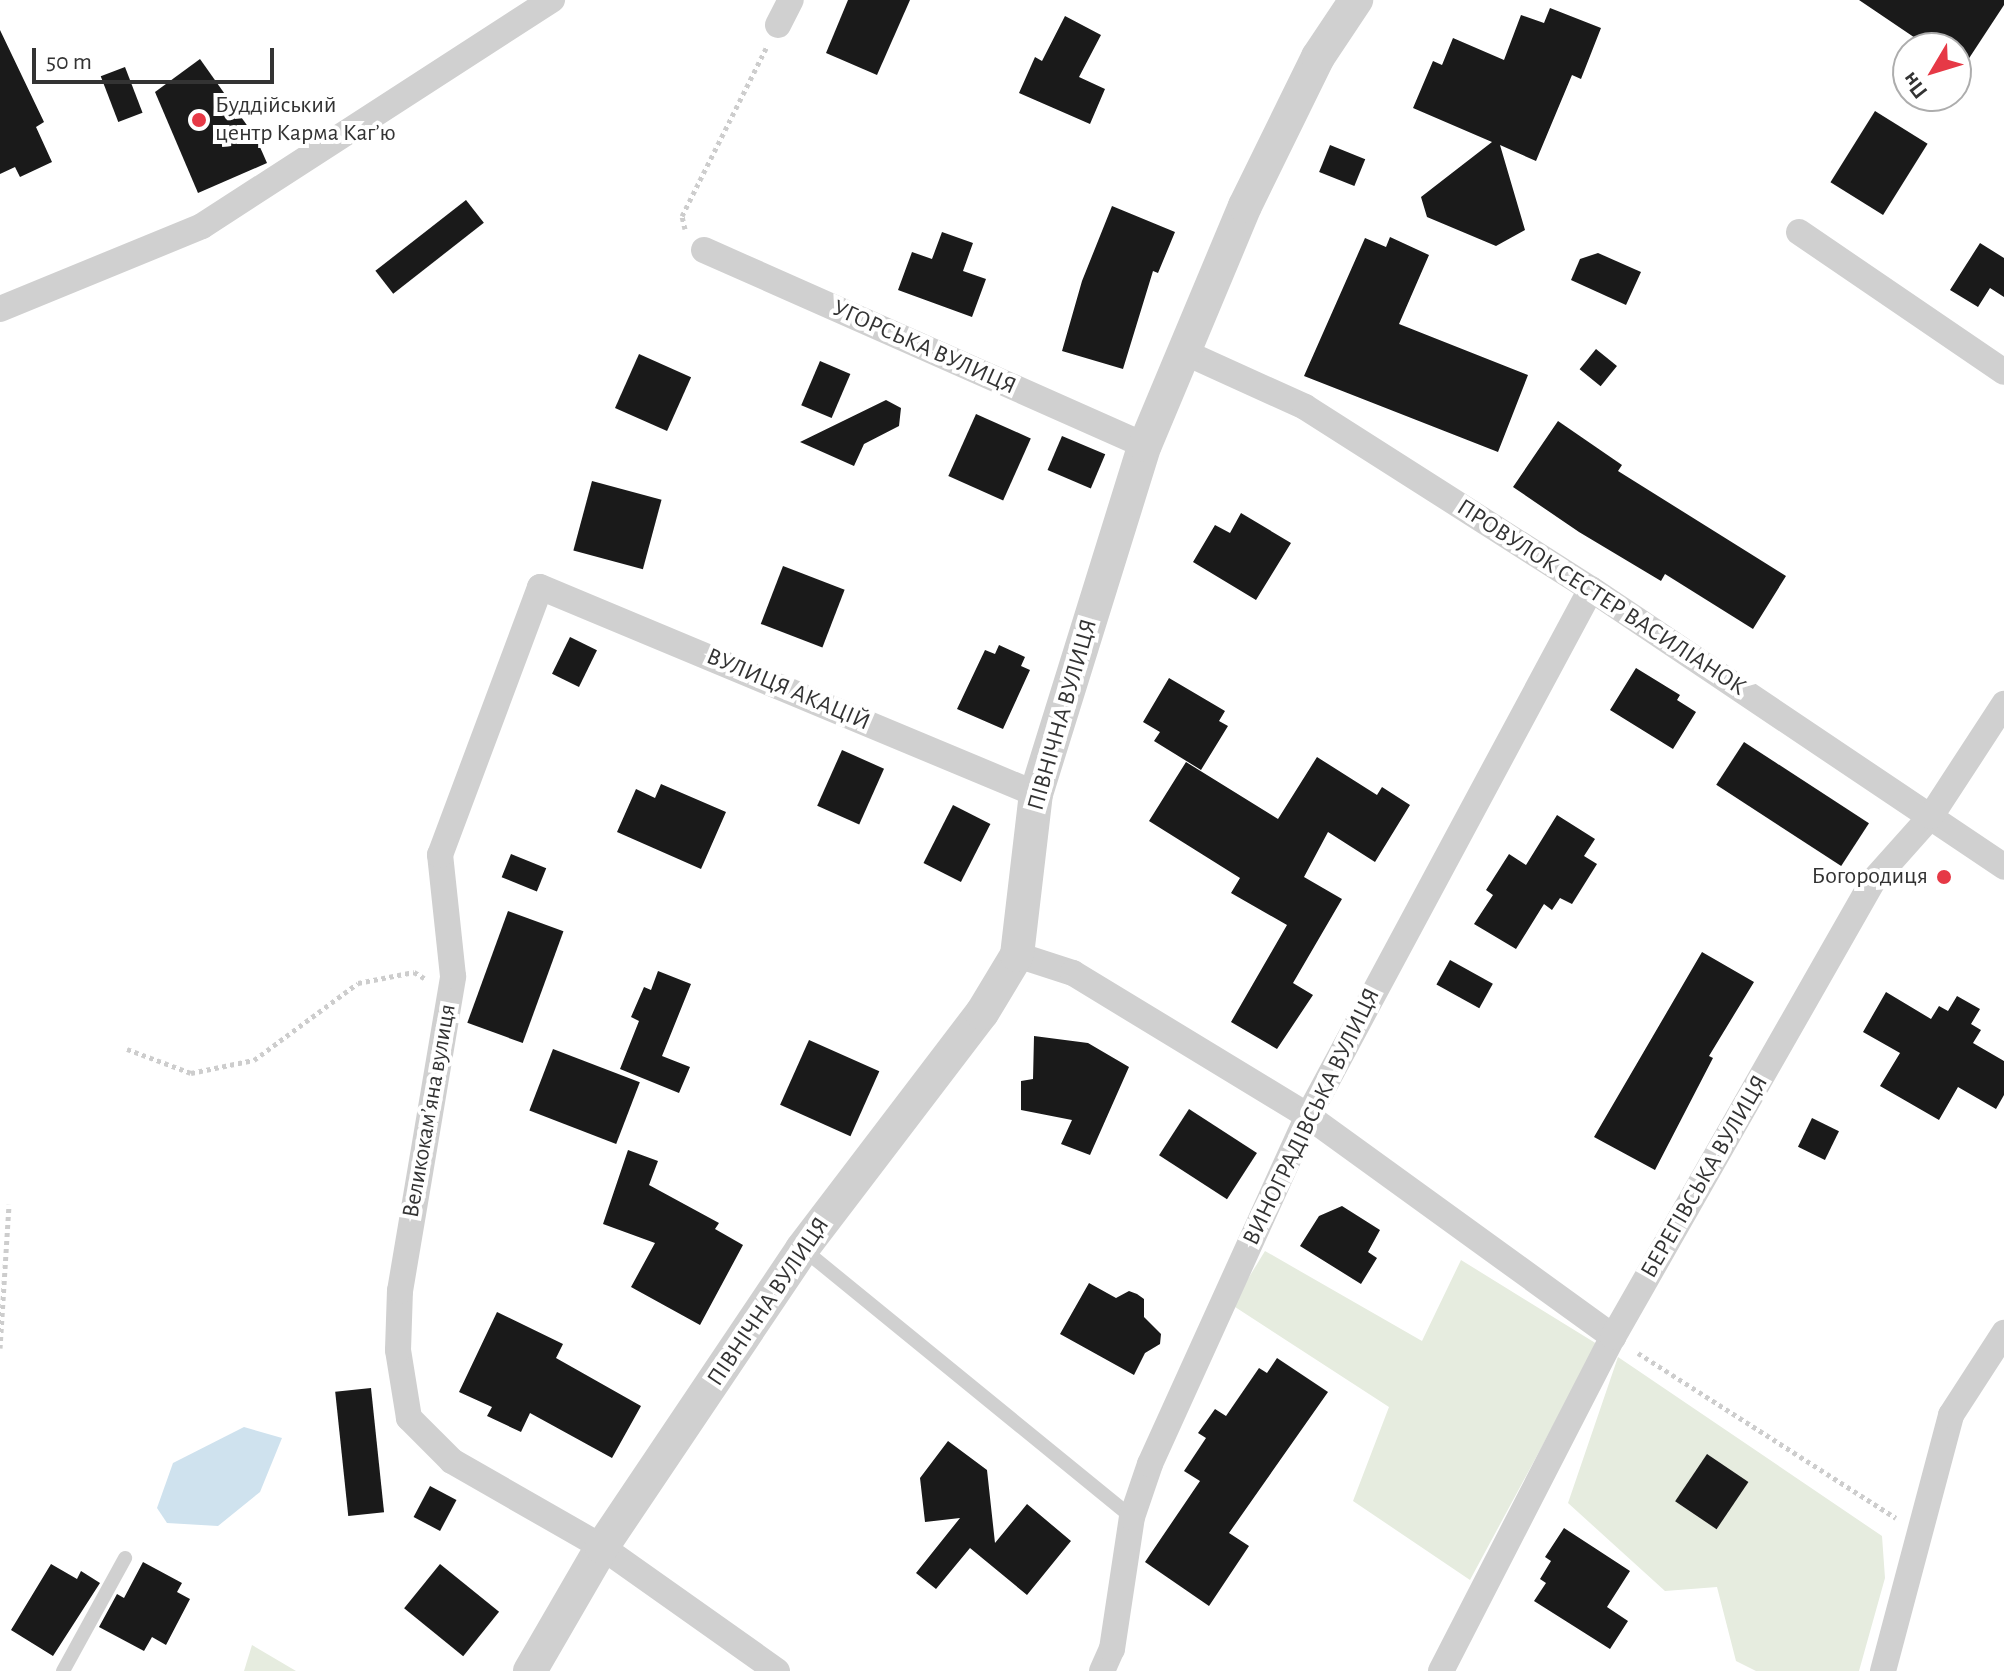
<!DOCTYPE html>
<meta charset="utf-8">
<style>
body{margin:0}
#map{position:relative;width:2004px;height:1671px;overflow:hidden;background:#fff;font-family:"Alegreya Sans",sans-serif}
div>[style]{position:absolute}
.green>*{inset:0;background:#e6ecdf}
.water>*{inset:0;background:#cfe2ee}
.building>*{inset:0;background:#1a1a1a;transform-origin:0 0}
.path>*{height:5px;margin-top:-2.5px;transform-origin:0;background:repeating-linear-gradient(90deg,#cdcdcd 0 4px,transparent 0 8px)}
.service>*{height:14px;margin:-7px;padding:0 7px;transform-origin:7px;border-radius:7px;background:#d0d0d0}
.minor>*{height:26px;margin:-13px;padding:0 13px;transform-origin:13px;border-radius:13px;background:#d0d0d0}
.tertiary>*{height:34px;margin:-17px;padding:0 17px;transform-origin:17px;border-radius:17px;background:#d0d0d0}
.dots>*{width:22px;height:22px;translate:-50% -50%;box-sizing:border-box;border:4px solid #fff;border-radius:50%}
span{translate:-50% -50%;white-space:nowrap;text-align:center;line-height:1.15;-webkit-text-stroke:8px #fff;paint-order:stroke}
.poi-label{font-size:24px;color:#333}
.left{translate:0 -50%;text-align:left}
.right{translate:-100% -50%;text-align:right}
.street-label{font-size:24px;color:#333}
.north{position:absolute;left:1892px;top:32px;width:80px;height:80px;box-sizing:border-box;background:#fff;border:2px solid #adadad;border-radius:50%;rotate:232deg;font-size:22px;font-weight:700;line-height:32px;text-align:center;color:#333}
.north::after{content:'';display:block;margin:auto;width:28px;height:36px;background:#e63946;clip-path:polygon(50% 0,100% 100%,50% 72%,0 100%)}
.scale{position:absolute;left:32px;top:48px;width:242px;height:36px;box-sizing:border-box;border:4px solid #333;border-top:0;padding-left:10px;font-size:24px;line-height:28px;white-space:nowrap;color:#333;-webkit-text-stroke:6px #fff;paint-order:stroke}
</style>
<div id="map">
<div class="green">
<i style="clip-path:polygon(1265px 1251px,1422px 1341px,1461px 1260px,1597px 1344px,1470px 1580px,1353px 1501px,1389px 1407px,1232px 1305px)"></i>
<i style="clip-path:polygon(1618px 1357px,1882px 1536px,1885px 1578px,1859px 1671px,1756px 1671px,1736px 1661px,1717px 1587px,1665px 1591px,1568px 1503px)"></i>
<i style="clip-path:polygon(252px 1645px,296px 1671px,244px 1671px)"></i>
</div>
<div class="water">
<i style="clip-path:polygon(244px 1427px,282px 1438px,260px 1492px,218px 1526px,167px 1523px,157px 1508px,173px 1463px)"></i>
</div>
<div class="building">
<i style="clip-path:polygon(848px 0,910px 0,877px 75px,826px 53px)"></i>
<i style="clip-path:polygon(1859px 0,2004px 0,2004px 5px,1962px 69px,1956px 65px,1956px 48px,1930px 48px)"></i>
<i style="clip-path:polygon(1550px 8px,1601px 28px,1581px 79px,1572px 75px,1536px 161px,1500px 145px,1525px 230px,1496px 246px,1427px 217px,1421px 197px,1492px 142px,1413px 108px,1433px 61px,1442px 65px,1453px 38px,1504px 60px,1521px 15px,1544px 23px)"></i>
<i style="clip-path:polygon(1065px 16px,1101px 35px,1079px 77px,1105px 89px,1090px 124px,1019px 93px,1035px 57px,1042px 61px)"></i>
<i style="clip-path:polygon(0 30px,44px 122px,36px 127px,52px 162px,20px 177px,15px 167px,0 174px)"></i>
<i style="clip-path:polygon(200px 59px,256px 138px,267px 163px,198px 193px,155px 92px)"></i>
<i style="left:125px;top:67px;width:49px;height:26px;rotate:69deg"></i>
<i style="left:1875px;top:111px;width:62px;height:84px;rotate:32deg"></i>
<i style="left:1330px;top:145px;width:38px;height:29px;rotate:22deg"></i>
<i style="left:466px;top:200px;width:29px;height:115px;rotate:52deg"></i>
<i style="clip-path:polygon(1112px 206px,1175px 232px,1158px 273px,1153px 271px,1123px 369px,1062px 351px,1082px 281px)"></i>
<i style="clip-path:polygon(942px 232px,973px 243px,963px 271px,986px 279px,972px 317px,898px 290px,912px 252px,932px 259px)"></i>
<i style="clip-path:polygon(1390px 237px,1429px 255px,1399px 324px,1528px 375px,1498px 452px,1304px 376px,1365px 238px,1386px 247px)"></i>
<i style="clip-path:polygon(1980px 243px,2004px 258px,2004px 297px,1990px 288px,1978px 307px,1950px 290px)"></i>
<i style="clip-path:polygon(1598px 253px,1641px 272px,1626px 305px,1571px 280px,1580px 259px)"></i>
<i style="left:1596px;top:349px;width:27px;height:26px;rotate:39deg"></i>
<i style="left:639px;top:354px;width:57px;height:59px;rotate:24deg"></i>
<i style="left:820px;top:361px;width:33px;height:48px;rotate:23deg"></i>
<i style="clip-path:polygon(886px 400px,901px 408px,899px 426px,864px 444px,854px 466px,800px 442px)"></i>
<i style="left:976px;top:414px;width:60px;height:68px;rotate:24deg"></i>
<i style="clip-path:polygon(1558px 421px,1622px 465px,1618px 471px,1786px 576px,1753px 629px,1665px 574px,1661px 581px,1579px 532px,1513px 487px)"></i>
<i style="left:1062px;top:436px;width:47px;height:37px;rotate:23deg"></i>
<i style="left:592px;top:481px;width:72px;height:72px;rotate:15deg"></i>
<i style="clip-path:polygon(1241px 513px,1291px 543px,1256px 600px,1193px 562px,1215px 525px,1230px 533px)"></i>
<i style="left:783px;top:566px;width:66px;height:62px;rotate:21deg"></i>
<i style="left:570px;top:637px;width:30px;height:41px;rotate:26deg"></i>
<i style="clip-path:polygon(999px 645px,1025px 657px,1021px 666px,1030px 670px,1003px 729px,957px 709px,985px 650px,995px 654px)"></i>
<i style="clip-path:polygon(1636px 668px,1680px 695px,1677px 700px,1696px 712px,1673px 749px,1610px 710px)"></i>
<i style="clip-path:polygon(1169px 678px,1225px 711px,1219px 721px,1228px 726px,1201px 770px,1154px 741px,1160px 732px,1143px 722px)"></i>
<i style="left:1744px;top:742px;width:149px;height:51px;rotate:33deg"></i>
<i style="left:842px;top:750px;width:46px;height:61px;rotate:24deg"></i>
<i style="clip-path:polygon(1317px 757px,1377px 795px,1382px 787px,1410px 805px,1375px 862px,1328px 832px,1304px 877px,1342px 899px,1293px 983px,1313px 995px,1277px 1049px,1231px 1022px,1287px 925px,1231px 893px,1240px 878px,1149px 821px,1186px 762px,1278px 819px)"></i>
<i style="clip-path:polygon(661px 784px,726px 812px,701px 869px,617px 832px,636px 789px,655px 798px)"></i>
<i style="left:953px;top:805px;width:42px;height:65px;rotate:27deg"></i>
<i style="clip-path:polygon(1557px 815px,1595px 839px,1584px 856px,1597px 864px,1572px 904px,1560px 898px,1552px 910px,1544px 904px,1516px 949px,1474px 924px,1493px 895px,1486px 890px,1509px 854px,1526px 865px)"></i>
<i style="left:511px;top:854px;width:38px;height:25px;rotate:22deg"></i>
<i style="left:508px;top:911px;width:59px;height:119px;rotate:20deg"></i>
<i style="clip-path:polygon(1702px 952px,1754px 982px,1709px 1056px,1713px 1058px,1655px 1170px,1594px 1137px)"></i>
<i style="left:1450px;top:960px;width:49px;height:28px;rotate:29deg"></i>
<i style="clip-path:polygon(658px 971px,691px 984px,662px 1056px,690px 1067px,679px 1093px,620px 1069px,639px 1021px,631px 1017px,644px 987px,651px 990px)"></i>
<i style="clip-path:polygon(1886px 992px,1931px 1019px,1939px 1006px,1948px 1011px,1957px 996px,1980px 1009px,1971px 1024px,1981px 1030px,1973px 1043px,2004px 1061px,2004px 1095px,1996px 1109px,1958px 1087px,1939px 1120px,1880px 1086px,1900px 1053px,1863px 1032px)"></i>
<i style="clip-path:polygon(1034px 1036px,1088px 1043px,1129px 1067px,1090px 1155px,1061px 1144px,1072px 1120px,1021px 1110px,1021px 1081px,1033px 1079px)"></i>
<i style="left:809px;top:1040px;width:77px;height:71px;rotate:24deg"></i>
<i style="left:553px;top:1049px;width:93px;height:66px;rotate:21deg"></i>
<i style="left:1189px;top:1109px;width:81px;height:55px;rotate:33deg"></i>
<i style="left:1812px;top:1118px;width:30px;height:32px;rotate:26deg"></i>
<i style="clip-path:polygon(628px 1150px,658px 1161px,649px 1185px,719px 1223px,715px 1229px,743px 1245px,700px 1325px,631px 1287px,655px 1243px,603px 1224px)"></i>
<i style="clip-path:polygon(1342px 1206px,1380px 1230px,1368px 1252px,1377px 1258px,1361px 1284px,1300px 1246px,1319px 1216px)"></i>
<i style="clip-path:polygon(1089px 1283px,1116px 1298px,1129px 1291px,1137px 1294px,1144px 1299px,1144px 1317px,1161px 1334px,1160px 1344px,1145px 1353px,1134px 1375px,1060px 1334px)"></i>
<i style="clip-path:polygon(497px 1312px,563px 1344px,556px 1358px,641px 1406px,612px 1458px,530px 1413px,521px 1432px,487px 1416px,492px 1407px,459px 1392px)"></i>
<i style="clip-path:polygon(1277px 1358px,1328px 1392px,1229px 1533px,1249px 1546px,1209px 1606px,1145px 1562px,1200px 1481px,1184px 1471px,1206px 1438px,1198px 1433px,1215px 1409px,1226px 1416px,1259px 1368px,1267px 1373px)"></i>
<i style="left:371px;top:1388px;width:125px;height:36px;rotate:84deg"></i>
<i style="clip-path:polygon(948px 1441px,987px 1470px,995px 1543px,1027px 1504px,1071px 1541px,1027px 1595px,970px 1548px,936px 1589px,916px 1573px,960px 1518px,925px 1522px,920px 1478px)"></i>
<i style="left:1707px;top:1454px;width:50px;height:57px;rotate:34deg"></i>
<i style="left:430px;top:1486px;width:30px;height:35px;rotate:28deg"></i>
<i style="clip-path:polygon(1564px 1528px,1630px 1571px,1607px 1607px,1628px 1621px,1610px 1649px,1534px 1601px,1546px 1583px,1540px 1579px,1551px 1561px,1545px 1557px)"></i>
<i style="clip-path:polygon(143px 1562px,182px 1583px,177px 1592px,190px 1599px,166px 1645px,152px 1637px,144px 1651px,99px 1627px,117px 1594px,124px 1598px)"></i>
<i style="clip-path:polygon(51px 1564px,77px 1579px,81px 1571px,100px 1583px,53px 1656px,11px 1630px)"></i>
<i style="left:440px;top:1564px;width:76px;height:57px;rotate:39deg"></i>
</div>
<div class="path">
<i style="left:685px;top:229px;width:13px;rotate:-103deg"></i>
<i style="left:682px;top:216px;width:188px;rotate:-63.4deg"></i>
<i style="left:127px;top:1049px;width:68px;rotate:20.6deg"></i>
<i style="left:191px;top:1073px;width:64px;rotate:-11.7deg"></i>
<i style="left:254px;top:1060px;width:129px;rotate:-36.5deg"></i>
<i style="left:358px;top:983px;width:57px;rotate:-11.1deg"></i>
<i style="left:414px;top:972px;width:12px;rotate:31deg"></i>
<i style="left:0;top:1348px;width:144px;rotate:-86.4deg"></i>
<i style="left:1638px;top:1353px;width:306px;rotate:32.6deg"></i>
</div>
<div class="service">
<i style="left:803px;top:1249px;width:424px;rotate:39.2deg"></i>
<i style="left:63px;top:1671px;width:129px;rotate:-61.2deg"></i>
</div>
<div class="minor">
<i style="left:778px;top:25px;width:28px;rotate:-63deg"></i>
<i style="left:1799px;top:232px;width:248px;rotate:34.3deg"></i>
<i style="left:704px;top:250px;width:482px;rotate:23.9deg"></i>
<i style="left:0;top:309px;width:218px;rotate:-22.3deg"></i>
<i style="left:202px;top:226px;width:417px;rotate:-32.9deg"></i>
<i style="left:1184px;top:352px;width:133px;rotate:24.4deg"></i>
<i style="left:1305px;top:407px;width:339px;rotate:32.5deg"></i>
<i style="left:1591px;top:589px;width:498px;rotate:33.9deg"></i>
<i style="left:1017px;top:955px;width:59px;rotate:17.8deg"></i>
<i style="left:1073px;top:973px;width:275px;rotate:31.3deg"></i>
<i style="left:1308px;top:1116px;width:377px;rotate:35.9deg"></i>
<i style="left:777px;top:1671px;width:214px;rotate:-144.7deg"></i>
<i style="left:602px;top:1547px;width:173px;rotate:-150.2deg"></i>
<i style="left:452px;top:1461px;width:61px;rotate:-135deg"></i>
<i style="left:409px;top:1418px;width:69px;rotate:-99.2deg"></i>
<i style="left:398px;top:1350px;width:59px;rotate:-88.1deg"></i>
<i style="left:400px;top:1291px;width:319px;rotate:-80.4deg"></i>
<i style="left:453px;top:976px;width:122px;rotate:-96.1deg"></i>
<i style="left:440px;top:855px;width:286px;rotate:-69.5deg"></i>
<i style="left:540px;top:587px;width:537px;rotate:22.65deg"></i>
<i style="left:1102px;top:1671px;width:24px;rotate:-66deg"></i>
<i style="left:1112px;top:1649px;width:134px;rotate:-81.4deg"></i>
<i style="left:1132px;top:1517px;width:56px;rotate:-71.2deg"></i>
<i style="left:1150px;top:1464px;width:382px;rotate:-65.6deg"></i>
<i style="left:1308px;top:1116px;width:598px;rotate:-61.76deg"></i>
<i style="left:1441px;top:1671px;width:376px;rotate:-62.8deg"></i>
<i style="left:1613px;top:1337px;width:525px;rotate:-60.31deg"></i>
<i style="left:1873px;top:881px;width:87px;rotate:-48.3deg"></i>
<i style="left:1931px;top:816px;width:134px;rotate:-56.9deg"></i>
<i style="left:1883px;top:1671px;width:265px;rotate:-75.1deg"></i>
<i style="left:1951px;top:1415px;width:98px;rotate:-57.1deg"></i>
</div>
<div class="tertiary">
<i style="left:530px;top:1671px;width:143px;rotate:-59.9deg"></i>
<i style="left:602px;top:1547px;width:359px;rotate:-56.1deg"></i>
<i style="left:802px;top:1249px;width:297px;rotate:-52.7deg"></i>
<i style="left:982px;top:1013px;width:68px;rotate:-58.9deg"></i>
<i style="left:1017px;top:955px;width:162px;rotate:-83.3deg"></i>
<i style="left:1036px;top:794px;width:366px;rotate:-72.7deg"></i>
<i style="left:1145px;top:445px;width:259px;rotate:-67.3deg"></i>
<i style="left:1245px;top:206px;width:166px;rotate:-63.9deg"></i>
<i style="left:1318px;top:57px;width:69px;rotate:-56.3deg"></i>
</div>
<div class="dots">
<i style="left:199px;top:120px;background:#e63946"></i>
<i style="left:1944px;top:877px;background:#e63946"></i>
</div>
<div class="poi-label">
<span class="left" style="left:215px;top:120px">Буддійський<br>центр Карма Кагʼю</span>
<span class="right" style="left:1928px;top:877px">Богородиця</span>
</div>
<div class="street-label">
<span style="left:924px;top:348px;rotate:24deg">УГОРСЬКА ВУЛИЦЯ</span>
<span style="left:1601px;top:598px;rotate:33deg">ПРОВУЛОК СЕСТЕР ВАСИЛІАНОК</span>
<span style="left:788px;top:690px;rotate:23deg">ВУЛИЦЯ АКАЦІЙ</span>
<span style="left:1063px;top:715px;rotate:-74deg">ПІВНІЧНА ВУЛИЦЯ</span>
<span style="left:430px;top:1111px;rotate:-80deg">Великокамʼяна вулиця</span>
<span style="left:1312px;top:1117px;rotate:-64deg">ВИНОГРАДІВСЬКА ВУЛИЦЯ</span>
<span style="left:1705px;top:1177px;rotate:-60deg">БЕРЕГІВСЬКА ВУЛИЦЯ</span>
<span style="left:769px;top:1302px;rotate:-56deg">ПІВНІЧНА ВУЛИЦЯ</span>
</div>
<div class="north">Пн</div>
<div class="scale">50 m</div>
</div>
